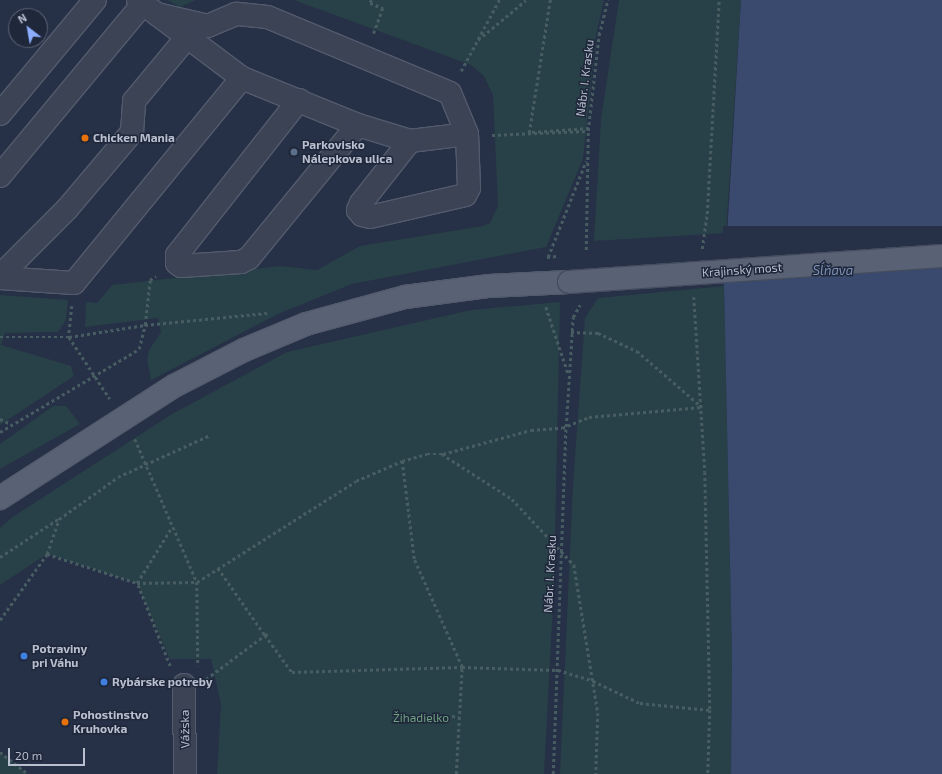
<!DOCTYPE html>
<meta charset="utf-8">
<style>
body{margin:0}
#map{position:relative;width:942px;height:774px;overflow:hidden;background:#263046;font-family:"Exo 2",sans-serif}
div>[style]{position:absolute}
.green>*{inset:0;background:#284047}
.water>*{inset:0;background:#394a6e}
.pier>*{inset:0;background:#263046;transform-origin:0 0}
.path>*{height:2.5px;margin-top:-1.25px;transform-origin:0;background:repeating-linear-gradient(90deg,#475d62 0 3px,transparent 0 6px)}
.roads{filter:drop-shadow(1px 0 #535b6d) drop-shadow(-1px 0 #535b6d) drop-shadow(0 1px #535b6d) drop-shadow(0 -1px #535b6d)}
.minor>*{height:22px;margin:-11px;padding:0 11px;transform-origin:11px;border-radius:11px;background:#3b4355}
.major>*{height:22px;margin:-11px;padding:0 11px;transform-origin:11px;border-radius:11px;background:#596275}
.bridges{filter:drop-shadow(1px 0 #444c5e) drop-shadow(-1px 0 #444c5e) drop-shadow(0 1px #444c5e) drop-shadow(0 -1px #444c5e)}
.major-bridge>*{height:22px;margin:-11px;padding:0 11px;transform-origin:11px;border-radius:11px;background:#596275}
.dots>*{width:11px;height:11px;translate:-50% -50%;box-sizing:border-box;border:2px solid #1f283b;border-radius:50%}
span{translate:-50% -50%;white-space:nowrap;text-align:center;line-height:1.15;-webkit-text-stroke:3px #1f283b;paint-order:stroke}
.street-label{font-size:12px;color:#b9bfce}
.poi-label{font-size:12px;color:#b9bfce;font-weight:700}
.left{translate:0 -50%;text-align:left}
.park-label{font-size:12px;color:#6ea17f}
.water-label{font-size:13px;color:#7e91b7;font-style:italic}
.north{position:absolute;left:8px;top:8px;width:40px;height:40px;box-sizing:border-box;background:#1f283b;border:1px solid #5d6476;border-radius:50%;rotate:329deg;font-size:11px;font-weight:700;line-height:16px;text-align:center;color:#b9bfce}
.north::after{content:'';display:block;margin:auto;width:14px;height:18px;background:#8daeff;clip-path:polygon(50% 0,100% 100%,50% 72%,0 100%)}
.scale{position:absolute;left:8px;top:748px;width:77px;height:18px;box-sizing:border-box;border:2px solid #b9bfce;border-top:0;padding-left:5px;font-size:12px;line-height:14px;white-space:nowrap;color:#b9bfce;-webkit-text-stroke:3px #1f283b;paint-order:stroke}
</style>
<div id="map">
<div class="green">
<i style="clip-path:polygon(167px 0,196px 0,180px 7px)"></i>
<i style="clip-path:polygon(294px 0,604px 0,596px 35px,583px 159px,546px 247px,352px 284px,278px 314px,151px 380px,147px 360px,149px 350px,161px 332px,158px 318px,85px 327px,86px 302px,97px 303px,112px 285px,280px 266px,317px 270px,360px 246px,483px 226px,490px 223px,498px 206px,493px 95px,484px 76px,471px 65px)"></i>
<i style="clip-path:polygon(619px 0,741px 0,726px 233px,594px 241px,601px 119px)"></i>
<i style="clip-path:polygon(724px 286px,732px 656px,731px 774px,560px 774px,573px 485px,585px 318px,598px 298px)"></i>
<i style="clip-path:polygon(0 295px,68px 300px,66px 320px,58px 332px,5px 333px,1px 345px,71px 366px,74px 376px,0 425px)"></i>
<i style="clip-path:polygon(560px 302px,554px 586px,544px 774px,217px 774px,221px 704px,211px 659px,170px 659px,137px 583px,47px 554px,0 585px,0 528px,14px 516px,172px 414px,287px 352px,471px 310px)"></i>
<i style="clip-path:polygon(53px 406px,66px 406px,80px 424px,0 469px,0 444px)"></i>
<i style="clip-path:polygon(0 752px,28px 774px,0 774px)"></i>
</div>
<div class="water">
<i style="clip-path:polygon(741px 0,942px 0,942px 774px,731px 774px,732px 656px,724px 286px)"></i>
</div>
<div class="pier">
<i style="left:942px;top:226px;width:42px;height:219px;rotate:90deg"></i>
</div>
<div class="path">
<i style="left:372px;top:0;width:4px;rotate:124deg"></i>
<i style="left:370px;top:3px;width:14px;rotate:21deg"></i>
<i style="left:383px;top:8px;width:29px;rotate:110deg"></i>
<i style="left:478px;top:40px;width:62px;rotate:-39.8deg"></i>
<i style="left:461px;top:71px;width:81px;rotate:-61.8deg"></i>
<i style="left:532px;top:132px;width:57px;rotate:-4deg"></i>
<i style="left:529px;top:133px;width:135px;rotate:-81deg"></i>
<i style="left:492px;top:135px;width:96px;rotate:-2.4deg"></i>
<i style="left:702px;top:249px;width:35px;rotate:-82deg"></i>
<i style="left:707px;top:214px;width:214px;rotate:-86.8deg"></i>
<i style="left:586px;top:250px;width:119px;rotate:-89deg"></i>
<i style="left:588px;top:131px;width:97px;rotate:-83.5deg"></i>
<i style="left:599px;top:35px;width:36px;rotate:-76deg"></i>
<i style="left:547px;top:257px;width:10px;rotate:-6deg"></i>
<i style="left:548px;top:257px;width:103px;rotate:-68.4deg"></i>
<i style="left:694px;top:297px;width:175px;rotate:86.4deg"></i>
<i style="left:705px;top:472px;width:238px;rotate:88.8deg"></i>
<i style="left:710px;top:710px;width:64px;rotate:91.8deg"></i>
<i style="left:72px;top:306px;width:31px;rotate:96deg"></i>
<i style="left:69px;top:337px;width:74px;rotate:56.5deg"></i>
<i style="left:546px;top:307px;width:70px;rotate:71.6deg"></i>
<i style="left:571px;top:332px;width:27px;rotate:2deg"></i>
<i style="left:598px;top:333px;width:43px;rotate:24.8deg"></i>
<i style="left:637px;top:351px;width:86px;rotate:40.7deg"></i>
<i style="left:0;top:337px;width:69px"></i>
<i style="left:69px;top:337px;width:77px;rotate:-9deg"></i>
<i style="left:145px;top:325px;width:45px;rotate:-83.7deg"></i>
<i style="left:150px;top:280px;width:7px;rotate:-34deg"></i>
<i style="left:0;top:419px;width:12px;rotate:24deg"></i>
<i style="left:0;top:432px;width:162px;rotate:-30.8deg"></i>
<i style="left:139px;top:349px;width:25px;rotate:-76deg"></i>
<i style="left:145px;top:325px;width:123px;rotate:-5.6deg"></i>
<i style="left:135px;top:439px;width:156px;rotate:66.6deg"></i>
<i style="left:197px;top:582px;width:84px;rotate:89.3deg"></i>
<i style="left:443px;top:454px;width:91px;rotate:-15.3deg"></i>
<i style="left:531px;top:430px;width:31px;rotate:-4deg"></i>
<i style="left:562px;top:428px;width:29px;rotate:-22deg"></i>
<i style="left:589px;top:417px;width:113px;rotate:-5.1deg"></i>
<i style="left:47px;top:554px;width:95px;rotate:17.9deg"></i>
<i style="left:137px;top:583px;width:60px;rotate:-1deg"></i>
<i style="left:197px;top:582px;width:188px;rotate:-32.4deg"></i>
<i style="left:356px;top:481px;width:50px;rotate:-23.5deg"></i>
<i style="left:402px;top:461px;width:26px;rotate:-16deg"></i>
<i style="left:427px;top:454px;width:15px"></i>
<i style="left:442px;top:454px;width:83px;rotate:32.7deg"></i>
<i style="left:512px;top:499px;width:91px;rotate:46.8deg"></i>
<i style="left:574px;top:565px;width:150px;rotate:80.8deg"></i>
<i style="left:598px;top:713px;width:61px;rotate:91.9deg"></i>
<i style="left:0;top:557px;width:69px;rotate:-33.2deg"></i>
<i style="left:218px;top:568px;width:82px;rotate:55deg"></i>
<i style="left:265px;top:635px;width:6px;rotate:-31deg"></i>
<i style="left:0;top:620px;width:81px;rotate:-54.5deg"></i>
<i style="left:47px;top:554px;width:37px;rotate:-71deg"></i>
<i style="left:59px;top:519px;width:72px;rotate:-35.4deg"></i>
<i style="left:118px;top:477px;width:101px;rotate:-24.5deg"></i>
<i style="left:170px;top:666px;width:89px;rotate:-111.7deg"></i>
<i style="left:137px;top:583px;width:66px;rotate:-58deg"></i>
<i style="left:206px;top:679px;width:74px;rotate:-36.7deg"></i>
<i style="left:265px;top:635px;width:46px;rotate:53.9deg"></i>
<i style="left:292px;top:672px;width:170px;rotate:-1.7deg"></i>
<i style="left:462px;top:667px;width:118px;rotate:-114deg"></i>
<i style="left:414px;top:559px;width:99px;rotate:-97deg"></i>
<i style="left:452px;top:716px;width:7px;rotate:8deg"></i>
<i style="left:0;top:752px;width:36px;rotate:38deg"></i>
<i style="left:456px;top:774px;width:107px;rotate:-86.8deg"></i>
<i style="left:462px;top:667px;width:96px;rotate:1.8deg"></i>
<i style="left:558px;top:670px;width:37px;rotate:17deg"></i>
<i style="left:593px;top:681px;width:52px;rotate:25.1deg"></i>
<i style="left:640px;top:703px;width:70px;rotate:5.7deg"></i>
<i style="left:553px;top:774px;width:347px;rotate:-87.9deg"></i>
<i style="left:566px;top:427px;width:110px;rotate:-86.4deg"></i>
<i style="left:573px;top:317px;width:14px;rotate:-60deg"></i>
</div>
<div class="roads">
<div class="minor">
<i style="left:138px;top:0;width:130px;rotate:36.9deg"></i>
<i style="left:242px;top:78px;width:125px;rotate:22.1deg"></i>
<i style="left:358px;top:125px;width:54px;rotate:17.1deg"></i>
<i style="left:410px;top:141px;width:57px;rotate:-7deg"></i>
<i style="left:467px;top:134px;width:44px;rotate:-112.5deg"></i>
<i style="left:450px;top:93px;width:198px;rotate:-157.4deg"></i>
<i style="left:267px;top:17px;width:31px;rotate:-174deg"></i>
<i style="left:236px;top:14px;width:30px;rotate:157deg"></i>
<i style="left:208px;top:26px;width:52px;rotate:-166.8deg"></i>
<i style="left:299px;top:100px;width:197px;rotate:128.2deg"></i>
<i style="left:177px;top:255px;width:8px;rotate:90deg"></i>
<i style="left:177px;top:263px;width:5px;rotate:37deg"></i>
<i style="left:181px;top:266px;width:60px;rotate:-3.8deg"></i>
<i style="left:241px;top:262px;width:9px;rotate:-27deg"></i>
<i style="left:249px;top:258px;width:172px;rotate:-50.7deg"></i>
<i style="left:0;top:114px;width:148px;rotate:-50.2deg"></i>
<i style="left:410px;top:141px;width:79px;rotate:128.3deg"></i>
<i style="left:361px;top:203px;width:8px;rotate:113deg"></i>
<i style="left:358px;top:210px;width:6px;rotate:51deg"></i>
<i style="left:362px;top:215px;width:8px;rotate:14deg"></i>
<i style="left:370px;top:217px;width:98px;rotate:-13deg"></i>
<i style="left:465px;top:195px;width:8px;rotate:-60deg"></i>
<i style="left:469px;top:188px;width:54px;rotate:-92.1deg"></i>
<i style="left:0;top:176px;width:224px;rotate:-50.3deg"></i>
<i style="left:0;top:276px;width:95px;rotate:-45deg"></i>
<i style="left:67px;top:209px;width:101px;rotate:-49.8deg"></i>
<i style="left:132px;top:132px;width:31px;rotate:-86deg"></i>
<i style="left:134px;top:101px;width:85px;rotate:-50.3deg"></i>
<i style="left:0;top:278px;width:74px;rotate:3.9deg"></i>
<i style="left:74px;top:283px;width:265px;rotate:-50.7deg"></i>
<i style="left:184px;top:685px;width:89px;rotate:89.4deg"></i>
</div>
<div class="major">
<i style="left:0;top:498px;width:207px;rotate:-32.8deg"></i>
<i style="left:174px;top:386px;width:79px;rotate:-27.2deg"></i>
<i style="left:244px;top:350px;width:67px;rotate:-22.8deg"></i>
<i style="left:306px;top:324px;width:103px;rotate:-15.3deg"></i>
<i style="left:405px;top:297px;width:85px;rotate:-7.5deg"></i>
<i style="left:489px;top:286px;width:80px;rotate:-2.9deg"></i>
</div>
</div>
<div class="bridges">
<div class="major-bridge">
<i style="left:569px;top:282px;width:374px;rotate:-4deg"></i>
</div>
</div>
<div class="dots">
<i style="left:85px;top:138px;background:#e8710a"></i>
<i style="left:294px;top:152px;background:#5c6f8a"></i>
<i style="left:24px;top:656px;background:#3f7fe0"></i>
<i style="left:104px;top:682px;background:#3f7fe0"></i>
<i style="left:65px;top:722px;background:#e8710a"></i>
</div>
<div class="street-label">
<span style="left:585px;top:78px;rotate:-83deg">Nábr. I. Krasku</span>
<span style="left:742px;top:270px;rotate:-4deg">Krajinský most</span>
<span style="left:550px;top:574px;rotate:-87deg">Nábr. I. Krasku</span>
<span style="left:185px;top:729px;rotate:-91deg">Vážska</span>
</div>
<div class="poi-label">
<span class="left" style="left:93px;top:138px">Chicken Mania</span>
<span class="left" style="left:302px;top:152px">Parkovisko<br>Nálepkova ulica</span>
<span class="left" style="left:32px;top:656px">Potraviny<br>pri Váhu</span>
<span class="left" style="left:112px;top:682px">Rybárske potreby</span>
<span class="left" style="left:73px;top:722px">Pohostinstvo<br>Kruhovka</span>
</div>
<div class="park-label">
<span style="left:421px;top:718px">Žihadielko</span>
</div>
<div class="water-label">
<span style="left:833px;top:270px">Sĺňava</span>
</div>
<div class="north">N</div>
<div class="scale">20 m</div>
</div>
